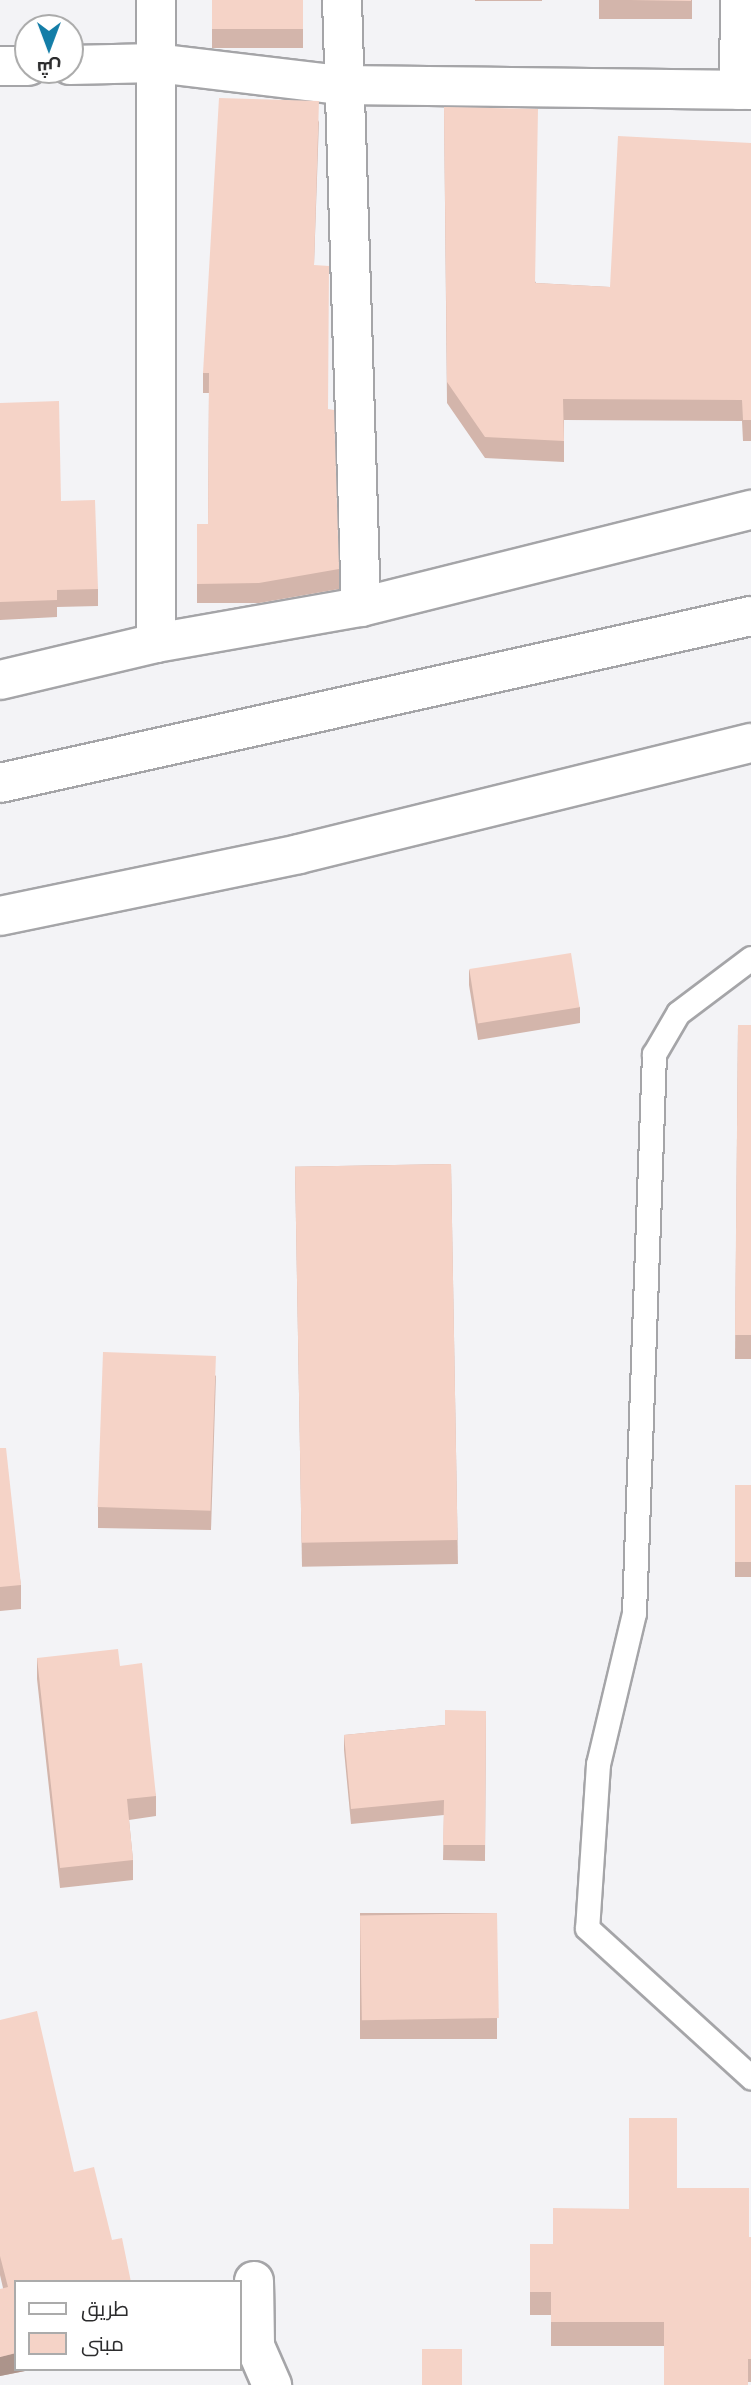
<!DOCTYPE html>
<meta charset="utf-8">
<style>
body{margin:0}
#map{position:relative;width:751px;height:2385px;overflow:hidden;background:#f3f3f6;font-family:"Space Grotesk",Cairo,sans-serif}
div>[style]{position:absolute}
.roads{filter:drop-shadow(2px 0 #a5a5a8) drop-shadow(-2px 0 #a5a5a8) drop-shadow(0 2px #a5a5a8) drop-shadow(0 -2px #a5a5a8)}
.lane>*{height:23px;margin:-11.5px;padding:0 11.5px;transform-origin:11.5px;border-radius:11.5px;background:#fff}
.street>*{height:38px;margin:-19px;padding:0 19px;transform-origin:19px;border-radius:19px;background:#fff}
.highway>*{height:38px;margin:-19px;padding:0 19px;transform-origin:19px;border-radius:19px;background:#fff}
.wall>*{inset:0;background:#d3b5ab;transform-origin:0 0}
.shaded-wall>*{inset:0;background:#ac948b}
.building>*{inset:0;background:#f5d3c7;transform-origin:0 0}
span{translate:-50% -50%;white-space:nowrap;text-align:center;line-height:1.15;-webkit-text-stroke:6px #fff;paint-order:stroke}
.legend{position:absolute;left:14px;top:2280px;width:228px;height:91px;box-sizing:border-box;background:#fff;border:2px solid #ababab;margin:0;padding:9px 12px;list-style:none;font-size:21px;color:#2c2c2d}
.legend li{display:flex;align-items:center;gap:14px;height:35px}
.legend b{width:35px;border:2px solid #ababab}
.north{position:absolute;left:14px;top:14px;width:70px;height:70px;box-sizing:border-box;background:#fff;border:2px solid #ababab;border-radius:50%;rotate:180deg;font-size:19px;font-weight:700;line-height:28px;text-align:center;color:#2c2c2d}
.north::after{content:'';display:block;margin:auto;width:24px;height:32px;background:#137da7;clip-path:polygon(50% 0,100% 100%,50% 72%,0 100%)}
</style>
<div id="map">
<div class="roads">
<div class="lane">
<i style="left:751px;top:958px;width:91px;rotate:143deg"></i>
<i style="left:678px;top:1013px;width:48px;rotate:120.3deg"></i>
<i style="left:654px;top:1054px;width:559px;rotate:92.05deg"></i>
<i style="left:634px;top:1613px;width:155px;rotate:103.4deg"></i>
<i style="left:598px;top:1764px;width:164px;rotate:93.8deg"></i>
<i style="left:587px;top:1928px;width:222px;rotate:42.3deg"></i>
</div>
<div class="street">
<i style="left:156px;top:0;width:643px;rotate:90deg"></i>
<i style="left:342px;top:0;width:607px;rotate:88.21deg"></i>
<i style="left:70px;top:65px;width:86px;rotate:-1.3deg"></i>
<i style="left:156px;top:63px;width:186px;rotate:6.8deg"></i>
<i style="left:341px;top:85px;width:410px;rotate:0.7deg"></i>
<i style="left:0;top:66px;width:28px"></i>
<i style="left:739px;top:90px;width:90px;rotate:-89.4deg"></i>
<i style="left:0;top:680px;width:160px;rotate:-13.3deg"></i>
<i style="left:156px;top:643px;width:208px;rotate:-10deg"></i>
<i style="left:361px;top:607px;width:402px;rotate:-14deg"></i>
<i style="left:254px;top:2281px;width:65px;rotate:89.1deg"></i>
<i style="left:255px;top:2346px;width:43px;rotate:66.4deg"></i>
</div>
<div class="highway">
<i style="left:0;top:783px;width:769px;rotate:-12.54deg"></i>
<i style="left:0;top:916px;width:305px;rotate:-11.7deg"></i>
<i style="left:299px;top:854px;width:465px;rotate:-13.8deg"></i>
</div>
</div>
<div class="wall">
<i style="left:212px;top:0;width:91px;height:48px"></i>
<i style="left:475px;top:0;width:67px;height:1px"></i>
<i style="left:599px;top:0;width:93px;height:19px"></i>
<i style="clip-path:polygon(444px 107px,536px 283px,610px 287px,751px 143px,751px 441px,743px 441px,742px 421px,564px 420px,564px 462px,485px 458px,447px 403px)"></i>
<i style="clip-path:polygon(319px 120px,314px 265px,328px 409px,339px 569px,339px 589px,259px 603px,197px 603px,197px 524px,208px 524px,209px 393px,203px 393px,203px 373px)"></i>
<i style="clip-path:polygon(0 403px,61px 501px,98px 589px,98px 606px,57px 607px,57px 617px,0 620px)"></i>
<i style="clip-path:polygon(469px 970px,580px 1007px,580px 1023px,478px 1040px,469px 985px)"></i>
<i style="clip-path:polygon(738px 1025px,751px 1025px,751px 1359px,735px 1359px)"></i>
<i style="left:451px;top:1164px;width:400px;height:156px;rotate:89deg"></i>
<i style="clip-path:polygon(216px 1375px,211px 1530px,98px 1528px,98px 1507px)"></i>
<i style="clip-path:polygon(0 1448px,21px 1585px,21px 1609px,0 1611px)"></i>
<i style="left:735px;top:1485px;width:16px;height:92px"></i>
<i style="clip-path:polygon(37px 1658px,120px 1666px,156px 1796px,156px 1816px,129px 1820px,133px 1860px,133px 1880px,60px 1888px,37px 1679px)"></i>
<i style="clip-path:polygon(486px 1711px,485px 1861px,443px 1860px,444px 1815px,351px 1824px,344px 1750px,344px 1735px,445px 1725px)"></i>
<i style="left:497px;top:1913px;width:126px;height:137px;rotate:90deg"></i>
<i style="clip-path:polygon(0 2020px,16px 2369px,35px 2369px,0 2376px,3px 2288px,0 2275px)"></i>
<i style="clip-path:polygon(677px 2188px,749px 2237px,751px 2237px,751px 2382px,748px 2382px,664px 2346px,551px 2346px,551px 2315px,530px 2315px,530px 2244px,553px 2244px)"></i>
</div>
<div class="shaded-wall">
<i style="clip-path:polygon(16px 2353px,16px 2369px,35px 2369px,0 2376px,0 2357px)"></i>
</div>
<div class="building">
<i style="left:212px;top:0;width:91px;height:29px"></i>
<i style="clip-path:polygon(630px 0,691px 0,691px 1px)"></i>
<i style="clip-path:polygon(219px 98px,319px 101px,314px 265px,329px 266px,328px 409px,334px 410px,339px 569px,259px 583px,197px 584px,197px 524px,208px 524px,209px 373px,203px 373px)"></i>
<i style="clip-path:polygon(444px 107px,538px 109px,535px 283px,610px 287px,618px 136px,751px 143px,751px 420px,743px 420px,742px 400px,563px 399px,564px 441px,485px 437px,447px 382px)"></i>
<i style="clip-path:polygon(59px 401px,61px 501px,95px 500px,98px 589px,57px 590px,57px 600px,0 602px,0 403px)"></i>
<i style="left:571px;top:953px;width:55px;height:103px;rotate:81deg"></i>
<i style="clip-path:polygon(738px 1025px,751px 1025px,751px 1335px,735px 1335px)"></i>
<i style="left:451px;top:1164px;width:376px;height:156px;rotate:89deg"></i>
<i style="left:103px;top:1352px;width:113px;height:155px;rotate:2deg"></i>
<i style="clip-path:polygon(0 1448px,6px 1448px,21px 1585px,0 1587px)"></i>
<i style="left:735px;top:1485px;width:16px;height:77px"></i>
<i style="clip-path:polygon(118px 1649px,120px 1666px,142px 1663px,156px 1796px,127px 1799px,133px 1860px,60px 1868px,37px 1658px)"></i>
<i style="clip-path:polygon(445px 1710px,486px 1711px,485px 1845px,443px 1845px,444px 1800px,351px 1809px,344px 1735px,445px 1725px)"></i>
<i style="left:497px;top:1913px;width:105px;height:137px;rotate:89deg"></i>
<i style="clip-path:polygon(37px 2011px,74px 2172px,94px 2167px,112px 2240px,122px 2238px,131px 2282px,16px 2282px,16px 2353px,0 2357px,0 2289px,8px 2287px,0 2256px,0 2020px)"></i>
<i style="clip-path:polygon(629px 2118px,677px 2118px,677px 2188px,749px 2188px,749px 2237px,751px 2237px,751px 2359px,748px 2359px,748px 2385px,664px 2385px,664px 2322px,551px 2322px,551px 2292px,530px 2292px,530px 2244px,553px 2244px,553px 2208px,629px 2209px)"></i>
<i style="left:422px;top:2349px;width:40px;height:36px"></i>
</div>
<ul class="legend">
<li><b style="height:9px;background:#fff"></b>طريق</li>
<li><b style="height:19px;background:#f5d3c7"></b>مبنى</li>
</ul>
<div class="north">ش</div>
</div>
